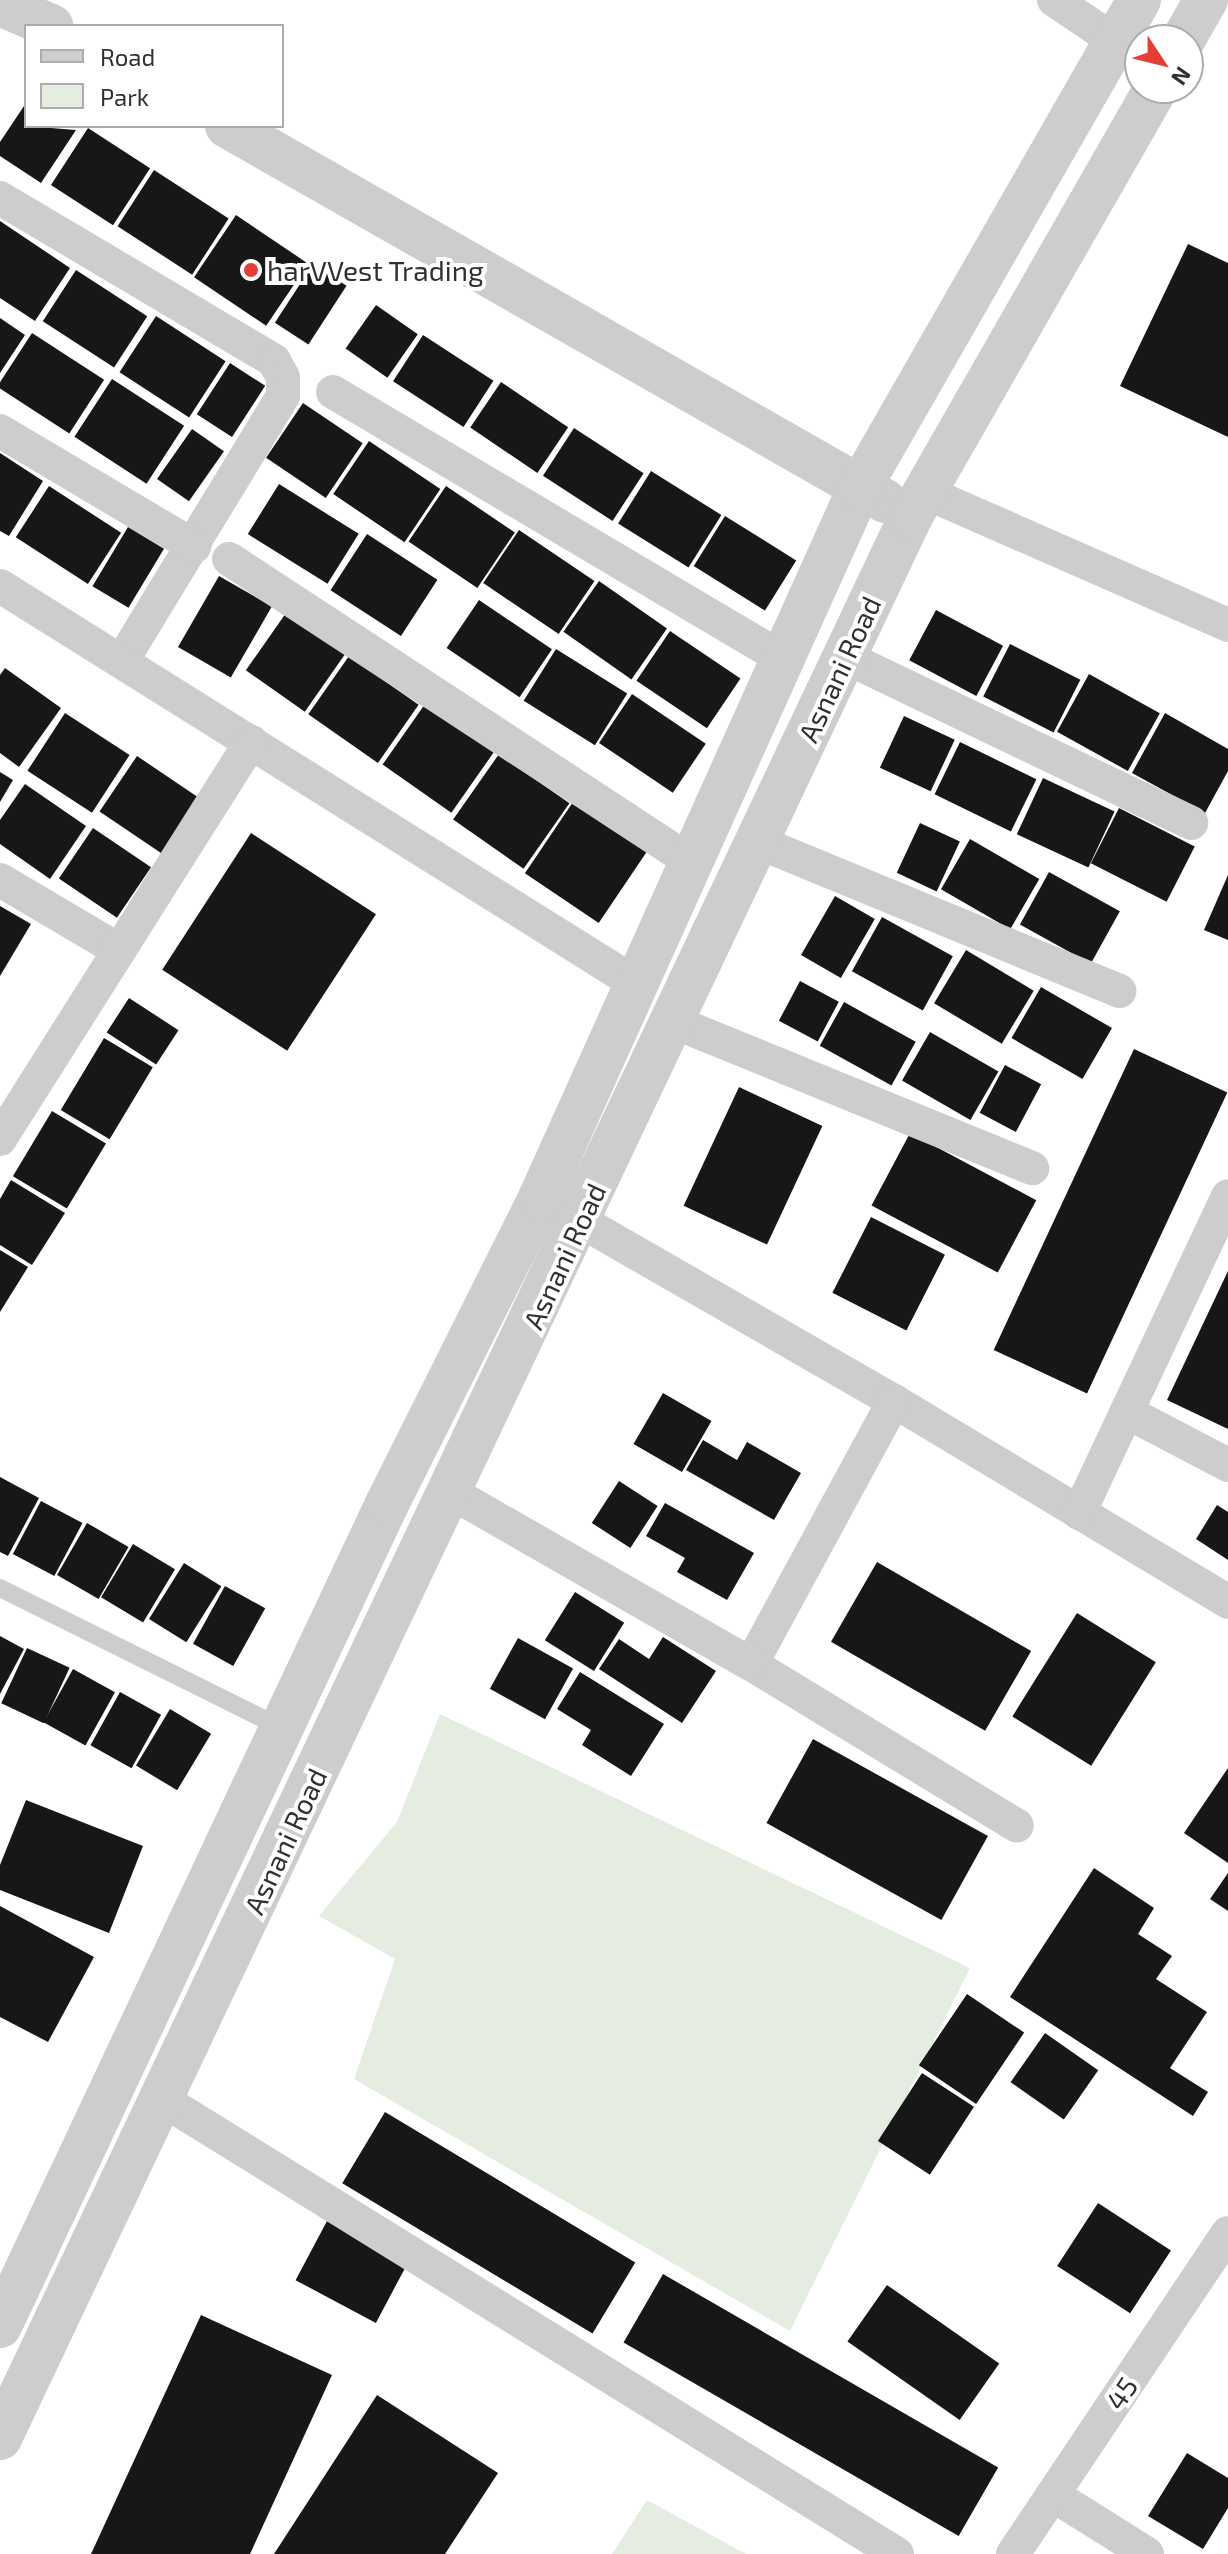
<!DOCTYPE html>
<style>
body{margin:0}
#map{position:relative;width:1228px;height:2554px;overflow:hidden;background:#fff;font-family:"Exo 2",sans-serif}
div>[style]{position:absolute}
.green>*{inset:0;background:#e4eddf}
.building>*{inset:0;background:#171717;transform-origin:0 0}
.service>*{height:18px;margin:-9px;padding:0 9px;transform-origin:9px;border-radius:9px;background:#cdcdcd}
.minor>*{height:34px;margin:-17px;padding:0 17px;transform-origin:17px;border-radius:17px;background:#cdcdcd}
.tertiary>*{height:44px;margin:-22px;padding:0 22px;transform-origin:22px;border-radius:22px;background:#cdcdcd}
.dots>*{width:22px;height:22px;translate:-50% -50%;box-sizing:border-box;border:4px solid #fff;border-radius:50%}
span{translate:-50% -50%;white-space:nowrap;text-align:center;line-height:1.15;-webkit-text-stroke:8px #fff;paint-order:stroke}
.poi-label{font-size:28px;color:#303030}
.left{translate:0 -50%;text-align:left}
.street-label{font-size:28px;color:#303030}
.legend{position:absolute;left:24px;top:24px;width:260px;height:104px;box-sizing:border-box;background:#fff;border:2px solid #acacac;margin:0;padding:10px 14px;list-style:none;font-size:24px;color:#303030}
.legend li{display:flex;align-items:center;gap:16px;height:40px}
.legend b{width:40px;border:2px solid #acacac}
.north{position:absolute;left:1124px;top:24px;width:80px;height:80px;box-sizing:border-box;background:#fff;border:2px solid #acacac;border-radius:50%;rotate:125deg;font-size:22px;font-weight:700;line-height:32px;text-align:center;color:#303030}
.north::after{content:'';display:block;margin:auto;width:28px;height:36px;background:#e43e36;clip-path:polygon(50% 0,100% 100%,50% 72%,0 100%)}
</style>
<div id="map">
<div class="green">
<i style="clip-path:polygon(440px 1714px,970px 1968px,790px 2331px,354px 2079px,395px 1959px,319px 1916px,397px 1822px)"></i>
<i style="clip-path:polygon(647px 2500px,746px 2554px,612px 2554px)"></i>
</div>
<div class="building">
<i style="clip-path:polygon(26px 103px,26px 126px,76px 130px,41px 183px,0 156px,0 142px)"></i>
<i style="left:88px;top:128px;width:74px;height:68px;rotate:33deg"></i>
<i style="left:154px;top:170px;width:89px;height:67px;rotate:33deg"></i>
<i style="left:236px;top:215px;width:87px;height:75px;rotate:34deg"></i>
<i style="clip-path:polygon(0 221px,70px 268px,35px 321px,0 298px)"></i>
<i style="clip-path:polygon(1188px 244px,1228px 263px,1228px 437px,1120px 386px)"></i>
<i style="left:313px;top:264px;width:40px;height:70px;rotate:33deg"></i>
<i style="left:76px;top:270px;width:85px;height:61px;rotate:33deg"></i>
<i style="left:376px;top:305px;width:51px;height:53px;rotate:35deg"></i>
<i style="left:156px;top:316px;width:83px;height:67px;rotate:33deg"></i>
<i style="clip-path:polygon(0 318px,25px 335px,0 373px)"></i>
<i style="left:32px;top:333px;width:86px;height:64px;rotate:33deg"></i>
<i style="left:423px;top:335px;width:84px;height:55px;rotate:33deg"></i>
<i style="left:230px;top:363px;width:42px;height:61px;rotate:33deg"></i>
<i style="left:112px;top:379px;width:86px;height:69px;rotate:33deg"></i>
<i style="left:501px;top:382px;width:81px;height:55px;rotate:34deg"></i>
<i style="left:303px;top:403px;width:72px;height:66px;rotate:34deg"></i>
<i style="left:574px;top:428px;width:83px;height:57px;rotate:33deg"></i>
<i style="left:192px;top:429px;width:39px;height:61px;rotate:35deg"></i>
<i style="left:369px;top:441px;width:86px;height:64px;rotate:34deg"></i>
<i style="clip-path:polygon(0 453px,43px 481px,9px 536px,0 531px)"></i>
<i style="left:651px;top:471px;width:83px;height:62px;rotate:32deg"></i>
<i style="left:279px;top:484px;width:94px;height:59px;rotate:32deg"></i>
<i style="left:49px;top:486px;width:86px;height:61px;rotate:33deg"></i>
<i style="left:446px;top:486px;width:83px;height:67px;rotate:34deg"></i>
<i style="left:725px;top:516px;width:84px;height:59px;rotate:32deg"></i>
<i style="left:128px;top:527px;width:42px;height:69px;rotate:31deg"></i>
<i style="left:519px;top:530px;width:91px;height:64px;rotate:34deg"></i>
<i style="left:367px;top:534px;width:84px;height:67px;rotate:33deg"></i>
<i style="left:219px;top:576px;width:61px;height:82px;rotate:30deg"></i>
<i style="left:599px;top:581px;width:83px;height:62px;rotate:35deg"></i>
<i style="left:479px;top:600px;width:88px;height:58px;rotate:34deg"></i>
<i style="left:936px;top:610px;width:76px;height:57px;rotate:28deg"></i>
<i style="left:286px;top:613px;width:72px;height:70px;rotate:35deg"></i>
<i style="left:670px;top:631px;width:85px;height:60px;rotate:34deg"></i>
<i style="left:1010px;top:644px;width:79px;height:59px;rotate:27deg"></i>
<i style="left:556px;top:649px;width:84px;height:61px;rotate:32deg"></i>
<i style="left:349px;top:656px;width:85px;height:71px;rotate:35deg"></i>
<i style="clip-path:polygon(5px 668px,61px 708px,19px 767px,0 753px,0 675px)"></i>
<i style="left:1089px;top:674px;width:81px;height:66px;rotate:29deg"></i>
<i style="left:632px;top:694px;width:89px;height:59px;rotate:34deg"></i>
<i style="left:425px;top:704px;width:84px;height:74px;rotate:35deg"></i>
<i style="left:65px;top:713px;width:77px;height:69px;rotate:33deg"></i>
<i style="clip-path:polygon(1165px 713px,1228px 749px,1228px 771px,1205px 813px,1132px 773px)"></i>
<i style="left:904px;top:716px;width:56px;height:57px;rotate:25deg"></i>
<i style="left:960px;top:742px;width:85px;height:58px;rotate:26deg"></i>
<i style="left:499px;top:754px;width:86px;height:80px;rotate:35deg"></i>
<i style="left:137px;top:756px;width:75px;height:67px;rotate:34deg"></i>
<i style="clip-path:polygon(0 772px,13px 780px,0 802px)"></i>
<i style="left:1043px;top:778px;width:79px;height:62px;rotate:25deg"></i>
<i style="clip-path:polygon(25px 784px,86px 826px,50px 879px,0 844px,0 820px)"></i>
<i style="left:573px;top:802px;width:89px;height:86px;rotate:34deg"></i>
<i style="left:1119px;top:808px;width:85px;height:62px;rotate:27deg"></i>
<i style="left:920px;top:823px;width:44px;height:55px;rotate:25deg"></i>
<i style="left:93px;top:828px;width:70px;height:61px;rotate:34deg"></i>
<i style="left:251px;top:833px;width:149px;height:163px;rotate:33deg"></i>
<i style="left:970px;top:839px;width:80px;height:58px;rotate:30deg"></i>
<i style="left:1049px;top:872px;width:81px;height:60px;rotate:29deg"></i>
<i style="clip-path:polygon(1228px 875px,1228px 940px,1204px 930px)"></i>
<i style="left:835px;top:896px;width:46px;height:68px;rotate:30deg"></i>
<i style="clip-path:polygon(0 906px,31px 924px,0 976px)"></i>
<i style="left:882px;top:917px;width:81px;height:62px;rotate:29deg"></i>
<i style="left:966px;top:950px;width:79px;height:62px;rotate:31deg"></i>
<i style="left:800px;top:981px;width:44px;height:45px;rotate:28deg"></i>
<i style="left:1041px;top:987px;width:82px;height:59px;rotate:30deg"></i>
<i style="left:129px;top:998px;width:59px;height:41px;rotate:33deg"></i>
<i style="left:844px;top:1002px;width:82px;height:50px;rotate:29deg"></i>
<i style="left:930px;top:1032px;width:79px;height:56px;rotate:30deg"></i>
<i style="left:104px;top:1038px;width:57px;height:84px;rotate:31deg"></i>
<i style="left:1134px;top:1049px;width:103px;height:332px;rotate:25deg"></i>
<i style="left:1005px;top:1065px;width:41px;height:54px;rotate:28deg"></i>
<i style="left:739px;top:1087px;width:92px;height:131px;rotate:25deg"></i>
<i style="left:52px;top:1111px;width:63px;height:76px;rotate:31deg"></i>
<i style="left:910px;top:1133px;width:143px;height:82px;rotate:28deg"></i>
<i style="clip-path:polygon(11px 1180px,65px 1213px,32px 1265px,0 1245px,0 1199px)"></i>
<i style="left:871px;top:1217px;width:83px;height:85px;rotate:27deg"></i>
<i style="clip-path:polygon(0 1250px,28px 1267px,0 1312px)"></i>
<i style="clip-path:polygon(1228px 1271px,1228px 1429px,1167px 1400px)"></i>
<i style="left:663px;top:1393px;width:56px;height:59px;rotate:30deg"></i>
<i style="clip-path:polygon(703px 1440px,737px 1460px,747px 1442px,801px 1473px,774px 1520px,686px 1470px)"></i>
<i style="clip-path:polygon(0 1477px,39px 1498px,8px 1556px,0 1552px)"></i>
<i style="left:619px;top:1481px;width:46px;height:50px;rotate:33deg"></i>
<i style="left:41px;top:1501px;width:47px;height:60px;rotate:28deg"></i>
<i style="clip-path:polygon(665px 1503px,754px 1553px,727px 1600px,677px 1572px,685px 1558px,646px 1536px)"></i>
<i style="clip-path:polygon(1217px 1505px,1228px 1512px,1228px 1560px,1196px 1539px)"></i>
<i style="left:87px;top:1523px;width:48px;height:60px;rotate:30deg"></i>
<i style="left:133px;top:1544px;width:49px;height:62px;rotate:31deg"></i>
<i style="left:877px;top:1562px;width:178px;height:92px;rotate:30deg"></i>
<i style="left:184px;top:1563px;width:44px;height:66px;rotate:32deg"></i>
<i style="left:225px;top:1586px;width:46px;height:66px;rotate:29deg"></i>
<i style="left:575px;top:1592px;width:58px;height:57px;rotate:32deg"></i>
<i style="left:1077px;top:1613px;width:93px;height:122px;rotate:32deg"></i>
<i style="clip-path:polygon(0 1636px,24px 1649px,0 1694px)"></i>
<i style="clip-path:polygon(663px 1637px,716px 1671px,682px 1723px,599px 1669px,619px 1639px,649px 1659px)"></i>
<i style="left:518px;top:1638px;width:63px;height:58px;rotate:29deg"></i>
<i style="left:27px;top:1648px;width:47px;height:61px;rotate:25deg"></i>
<i style="left:73px;top:1669px;width:48px;height:61px;rotate:29deg"></i>
<i style="clip-path:polygon(580px 1672px,664px 1724px,631px 1776px,582px 1745px,591px 1730px,557px 1709px)"></i>
<i style="left:120px;top:1692px;width:47px;height:61px;rotate:29deg"></i>
<i style="left:170px;top:1709px;width:48px;height:66px;rotate:31deg"></i>
<i style="left:813px;top:1739px;width:200px;height:96px;rotate:29deg"></i>
<i style="clip-path:polygon(1228px 1768px,1228px 1863px,1184px 1833px)"></i>
<i style="clip-path:polygon(26px 1800px,143px 1846px,109px 1933px,0 1890px,0 1865px)"></i>
<i style="clip-path:polygon(1094px 1868px,1154px 1908px,1138px 1934px,1172px 1956px,1156px 1979px,1207px 2012px,1170px 2068px,1208px 2092px,1193px 2116px,1010px 1997px)"></i>
<i style="clip-path:polygon(1228px 1873px,1228px 1911px,1210px 1899px)"></i>
<i style="clip-path:polygon(0 1906px,94px 1957px,48px 2042px,0 2017px)"></i>
<i style="left:967px;top:1994px;width:69px;height:86px;rotate:34deg"></i>
<i style="left:1045px;top:2033px;width:65px;height:60px;rotate:35deg"></i>
<i style="left:922px;top:2073px;width:62px;height:81px;rotate:33deg"></i>
<i style="left:385px;top:2112px;width:292px;height:83px;rotate:31deg"></i>
<i style="left:1098px;top:2203px;width:87px;height:75px;rotate:33deg"></i>
<i style="left:327px;top:2221px;width:91px;height:67px;rotate:28deg"></i>
<i style="left:663px;top:2274px;width:387px;height:79px;rotate:30deg"></i>
<i style="left:887px;top:2285px;width:137px;height:69px;rotate:35deg"></i>
<i style="clip-path:polygon(201px 2315px,332px 2375px,250px 2554px,91px 2554px)"></i>
<i style="clip-path:polygon(377px 2395px,498px 2473px,445px 2554px,274px 2554px)"></i>
<i style="clip-path:polygon(1187px 2453px,1228px 2478px,1228px 2508px,1203px 2549px,1148px 2516px)"></i>
</div>
<div class="service">
<i style="left:0;top:1588px;width:315px;rotate:26.4deg"></i>
</div>
<div class="minor">
<i style="left:1054px;top:0;width:73px;rotate:33.9deg"></i>
<i style="left:0;top:198px;width:319px;rotate:30.7deg"></i>
<i style="left:274px;top:361px;width:18px;rotate:61deg"></i>
<i style="left:283px;top:377px;width:19px;rotate:90deg"></i>
<i style="left:283px;top:396px;width:310px;rotate:121.3deg"></i>
<i style="left:333px;top:392px;width:525px;rotate:30.66deg"></i>
<i style="left:0;top:431px;width:226px;rotate:30.7deg"></i>
<i style="left:925px;top:492px;width:331px;rotate:23.7deg"></i>
<i style="left:229px;top:559px;width:555px;rotate:33.23deg"></i>
<i style="left:0;top:586px;width:749px;rotate:32.01deg"></i>
<i style="left:845px;top:657px;width:384px;rotate:25.6deg"></i>
<i style="left:758px;top:842px;width:391px;rotate:22.4deg"></i>
<i style="left:0;top:880px;width:138px;rotate:30.5deg"></i>
<i style="left:674px;top:1022px;width:387px;rotate:22.2deg"></i>
<i style="left:0;top:1139px;width:470px;rotate:-57.7deg"></i>
<i style="left:558px;top:1208px;width:387px;rotate:29.9deg"></i>
<i style="left:894px;top:1401px;width:390px;rotate:31deg"></i>
<i style="left:894px;top:1401px;width:299px;rotate:118.5deg"></i>
<i style="left:751px;top:1664px;width:311px;rotate:31.3deg"></i>
<i style="left:1127px;top:1412px;width:114px;rotate:27.7deg"></i>
<i style="left:452px;top:1493px;width:344px;rotate:29.8deg"></i>
<i style="left:1079px;top:1513px;width:350px;rotate:-64.8deg"></i>
<i style="left:163px;top:2100px;width:863px;rotate:31.74deg"></i>
<i style="left:1053px;top:2495px;width:111px;rotate:32.1deg"></i>
<i style="left:1013px;top:2554px;width:386px;rotate:-56.2deg"></i>
</div>
<div class="tertiary">
<i style="left:0;top:4px;width:56px;rotate:23.3deg"></i>
<i style="left:1183px;top:40px;width:46px;rotate:-60.1deg"></i>
<i style="left:227px;top:126px;width:757px;rotate:29.68deg"></i>
<i style="left:0;top:2326px;width:909px;rotate:-64.79deg"></i>
<i style="left:387px;top:1504px;width:342px;rotate:-63.4deg"></i>
<i style="left:540px;top:1198px;width:780px;rotate:-65.77deg"></i>
<i style="left:860px;top:487px;width:561px;rotate:-60.19deg"></i>
<i style="left:0;top:2438px;width:2127px;rotate:-64.64deg"></i>
<i style="left:911px;top:516px;width:493px;rotate:-60.2deg"></i>
</div>
<div class="dots">
<i style="left:251px;top:270px;background:#e43e36"></i>
</div>
<div class="poi-label">
<span class="left" style="left:267px;top:270px">harVVest Trading</span>
</div>
<div class="street-label">
<span style="left:839px;top:669px;rotate:-65deg">Asnani Road</span>
<span style="left:564px;top:1256px;rotate:-65deg">Asnani Road</span>
<span style="left:285px;top:1841px;rotate:-65deg">Asnani Road</span>
<span style="left:1121px;top:2393px;rotate:-56deg">45</span>
</div>
<ul class="legend">
<li><b style="height:10px;background:#cdcdcd"></b>Road</li>
<li><b style="height:22px;background:#e4eddf"></b>Park</li>
</ul>
<div class="north">N</div>
</div>
